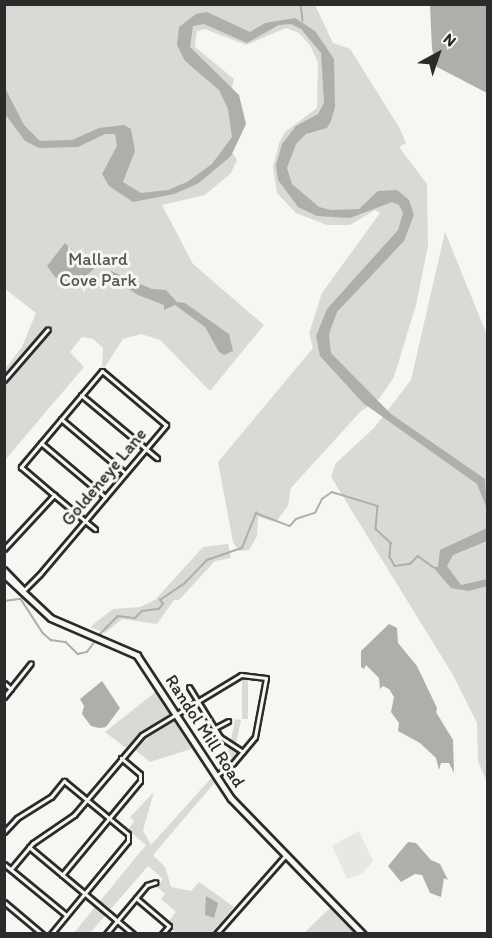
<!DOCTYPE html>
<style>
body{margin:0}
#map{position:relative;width:492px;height:938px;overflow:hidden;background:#f6f6f2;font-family:Itim,sans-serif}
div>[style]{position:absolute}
.built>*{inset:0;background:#e7e7e3}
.green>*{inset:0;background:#d9d9d5;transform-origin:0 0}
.water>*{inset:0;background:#aeaeab}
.stream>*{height:1.5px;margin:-0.75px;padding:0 0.75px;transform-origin:0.75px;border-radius:0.75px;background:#aeaeab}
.roads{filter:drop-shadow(2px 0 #2b2b2b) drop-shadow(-2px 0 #2b2b2b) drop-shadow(0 2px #2b2b2b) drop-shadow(0 -2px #2b2b2b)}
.minor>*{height:3px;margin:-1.5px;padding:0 1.5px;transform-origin:1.5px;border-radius:1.5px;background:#f6f6f2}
.major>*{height:4.5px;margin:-2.25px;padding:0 2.25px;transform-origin:2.25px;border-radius:2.25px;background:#f6f6f2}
span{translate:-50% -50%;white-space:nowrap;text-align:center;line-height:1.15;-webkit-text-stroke:6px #f6f6f2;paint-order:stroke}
.park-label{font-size:18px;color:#565656}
.street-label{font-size:18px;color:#2b2b2b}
.frame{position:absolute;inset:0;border:6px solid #2b2b2b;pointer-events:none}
.north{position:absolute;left:408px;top:24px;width:60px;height:60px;-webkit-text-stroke:4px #f6f6f2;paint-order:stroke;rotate:40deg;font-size:16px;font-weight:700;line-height:24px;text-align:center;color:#2b2b2b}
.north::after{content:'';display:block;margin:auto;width:21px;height:27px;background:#2b2b2b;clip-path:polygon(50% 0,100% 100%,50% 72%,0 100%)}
</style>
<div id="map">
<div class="built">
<i style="clip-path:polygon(359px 831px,373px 861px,363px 873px,347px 879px,332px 846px)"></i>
</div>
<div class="green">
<i style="clip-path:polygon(5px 5px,315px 5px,333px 43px,350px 49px,399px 127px,406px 143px,399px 147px,427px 184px,428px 246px,416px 305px,394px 377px,379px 399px,360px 412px,291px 488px,288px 506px,276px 522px,258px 517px,257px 536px,249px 550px,239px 551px,233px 542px,218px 462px,313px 348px,309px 333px,322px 293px,380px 213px,375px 210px,350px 225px,327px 225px,296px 213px,277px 193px,273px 167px,279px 143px,285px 132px,317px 108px,318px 63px,310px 45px,299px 33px,286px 28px,246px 45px,205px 29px,197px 31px,195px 47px,234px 79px,230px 95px,235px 133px,228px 146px,237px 160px,231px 173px,205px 195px,162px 205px,193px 264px,264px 325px,210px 391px,160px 340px,141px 334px,123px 339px,105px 367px,102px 366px,103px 348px,93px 339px,82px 337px,70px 352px,84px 367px,5px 460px,5px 369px,22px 347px,36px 313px,5px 289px)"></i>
<i style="clip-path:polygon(445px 232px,487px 335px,487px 782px,478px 761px,477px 723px,453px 675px,331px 477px,336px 463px,374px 428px,411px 380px)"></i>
<i style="clip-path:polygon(228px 544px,231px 558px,215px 561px,179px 600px,174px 600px,157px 624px,122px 619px,105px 633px,90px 627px,113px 609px,140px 607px,155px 600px,203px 547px)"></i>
<i style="left:242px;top:679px;width:6px;height:40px"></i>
<i style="clip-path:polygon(158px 690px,194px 748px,150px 762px,129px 745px,126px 748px,105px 732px)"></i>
<i style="clip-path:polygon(235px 719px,241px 720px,236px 744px,231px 741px)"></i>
<i style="clip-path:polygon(230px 747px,239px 753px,220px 770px,218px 766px)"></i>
<i style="clip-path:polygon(213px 776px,217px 780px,153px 855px,165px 867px,171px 887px,191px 891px,199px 882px,234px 907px,212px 933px,176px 933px,171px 929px,169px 921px,176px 912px,161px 899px,165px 894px,157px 887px,163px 879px,148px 866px,90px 933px,73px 934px,146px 845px,128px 830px,134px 821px,130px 817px,154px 792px,143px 830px,151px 845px)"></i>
<i style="clip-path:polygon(331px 907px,356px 933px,304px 933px)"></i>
</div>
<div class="water">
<i style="clip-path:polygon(430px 5px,487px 5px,487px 93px,437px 67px,432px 49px)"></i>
<i style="clip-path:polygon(207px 12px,250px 32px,265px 23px,295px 18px,315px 31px,334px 59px,335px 107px,331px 121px,327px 128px,306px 134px,296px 144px,287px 168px,292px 184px,319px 207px,331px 210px,359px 209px,378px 191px,397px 190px,409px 200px,414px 215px,404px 241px,337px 312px,329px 334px,331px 353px,391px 414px,485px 479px,487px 509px,477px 484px,363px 403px,320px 356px,316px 336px,327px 309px,398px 230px,403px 213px,399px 205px,392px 202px,350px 218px,317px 216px,298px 207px,278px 180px,276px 165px,282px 144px,296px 126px,318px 114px,324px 103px,321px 53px,301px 29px,291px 24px,279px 25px,247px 43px,204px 24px,193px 26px,190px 47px,239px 95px,246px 124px,231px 156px,199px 183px,174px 194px,133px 202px,109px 186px,102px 174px,117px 146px,115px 134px,105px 134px,78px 147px,39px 148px,25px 141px,5px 114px,5px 88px,24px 125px,40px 141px,72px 140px,99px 128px,124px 125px,131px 129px,135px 151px,123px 182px,141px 193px,168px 190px,187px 182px,212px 164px,232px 137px,228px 109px,219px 90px,185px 61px,177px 45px,179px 27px,196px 14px)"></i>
<i style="clip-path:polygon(65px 243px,94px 269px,74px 286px,55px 277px,47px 266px)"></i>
<i style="clip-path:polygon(111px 271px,152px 289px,166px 290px,177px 302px,185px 303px,229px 334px,233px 351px,224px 355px,219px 352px,205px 327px,175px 305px,164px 310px,164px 305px,138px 295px,108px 276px)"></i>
<i style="clip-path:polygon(487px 528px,487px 541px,453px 555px,447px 566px,461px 585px,487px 579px,487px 586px,469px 591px,451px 588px,433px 567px,438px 567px,440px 550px)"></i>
<i style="clip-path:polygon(389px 624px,397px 628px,398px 643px,417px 666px,437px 708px,436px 712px,453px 740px,454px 773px,449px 763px,441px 763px,439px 770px,436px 758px,420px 743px,398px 731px,399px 723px,391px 712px,394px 697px,389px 689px,383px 686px,380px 689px,379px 678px,366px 665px,364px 669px,361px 667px,361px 651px)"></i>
<i style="clip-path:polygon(102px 681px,120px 708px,106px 727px,99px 728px,91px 726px,82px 714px,84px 706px,80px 699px)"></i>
<i style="clip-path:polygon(408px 842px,416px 843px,431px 860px,440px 864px,448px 880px,444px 878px,441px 897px,430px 893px,422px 875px,415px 874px,401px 882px,388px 866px)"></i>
<i style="clip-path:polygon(206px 896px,218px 903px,214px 918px,205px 915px)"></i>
</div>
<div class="stream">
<i style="left:301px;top:4px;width:17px;rotate:83deg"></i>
<i style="left:4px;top:601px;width:17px;rotate:-7deg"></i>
<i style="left:21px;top:599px;width:40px;rotate:57.1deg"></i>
<i style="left:43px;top:633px;width:11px;rotate:41deg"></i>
<i style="left:51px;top:640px;width:15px;rotate:8deg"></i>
<i style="left:66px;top:642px;width:17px;rotate:45deg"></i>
<i style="left:78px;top:654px;width:9px;rotate:-13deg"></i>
<i style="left:87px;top:652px;width:15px;rotate:-53deg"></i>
<i style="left:98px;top:636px;width:28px;rotate:-45deg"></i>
<i style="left:118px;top:616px;width:17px;rotate:7deg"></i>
<i style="left:135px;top:618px;width:10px;rotate:-45deg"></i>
<i style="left:142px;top:611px;width:17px;rotate:-7deg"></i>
<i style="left:159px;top:609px;width:6px;rotate:-51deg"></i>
<i style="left:163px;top:604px;width:5px;rotate:-127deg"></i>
<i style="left:160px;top:600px;width:30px;rotate:-34deg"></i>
<i style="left:185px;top:583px;width:32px;rotate:-46deg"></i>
<i style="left:207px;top:560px;width:37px;rotate:-19deg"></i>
<i style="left:242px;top:548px;width:38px;rotate:-68deg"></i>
<i style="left:256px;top:513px;width:36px;rotate:21deg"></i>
<i style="left:290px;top:526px;width:9px;rotate:-49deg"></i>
<i style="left:296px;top:519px;width:20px;rotate:-18deg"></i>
<i style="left:315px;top:513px;width:16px;rotate:-63deg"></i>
<i style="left:322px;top:499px;width:12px;rotate:-35deg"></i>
<i style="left:332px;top:492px;width:48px;rotate:16.9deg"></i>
<i style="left:378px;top:506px;width:23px;rotate:95deg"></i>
<i style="left:376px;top:529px;width:21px;rotate:43deg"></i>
<i style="left:391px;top:543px;width:14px;rotate:94deg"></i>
<i style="left:390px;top:557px;width:10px;rotate:61deg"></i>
<i style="left:395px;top:566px;width:15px;rotate:-8deg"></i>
<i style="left:410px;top:564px;width:11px;rotate:-45deg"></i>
<i style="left:418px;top:556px;width:19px;rotate:36deg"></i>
</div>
<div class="roads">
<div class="minor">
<i style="left:4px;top:380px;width:67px;rotate:-49.2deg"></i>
<i style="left:81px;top:395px;width:99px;rotate:39.7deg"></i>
<i style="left:61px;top:419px;width:84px;rotate:40.2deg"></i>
<i style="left:41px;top:443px;width:84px;rotate:40.2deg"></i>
<i style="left:4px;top:549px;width:74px;rotate:-47.2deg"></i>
<i style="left:4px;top:569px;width:29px;rotate:46deg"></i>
<i style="left:22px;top:592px;width:25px;rotate:-45deg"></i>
<i style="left:40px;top:574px;width:70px;rotate:-49.7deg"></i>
<i style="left:85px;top:521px;width:126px;rotate:-49.8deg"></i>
<i style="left:166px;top:425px;width:84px;rotate:-139.8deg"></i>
<i style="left:102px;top:371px;width:126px;rotate:130.2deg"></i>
<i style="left:21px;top:467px;width:43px;rotate:40.3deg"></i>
<i style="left:54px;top:495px;width:40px;rotate:40deg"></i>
<i style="left:85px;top:521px;width:13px;rotate:39deg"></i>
<i style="left:4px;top:683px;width:9px;rotate:41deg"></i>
<i style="left:189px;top:687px;width:59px;rotate:58.2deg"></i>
<i style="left:220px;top:737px;width:27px;rotate:33deg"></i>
<i style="left:4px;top:697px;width:43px;rotate:-51.5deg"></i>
<i style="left:215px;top:728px;width:15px;rotate:-28deg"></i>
<i style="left:4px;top:832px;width:19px;rotate:-47deg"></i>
<i style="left:17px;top:818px;width:40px;rotate:-32deg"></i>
<i style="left:51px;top:797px;width:21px;rotate:-51deg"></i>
<i style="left:64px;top:781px;width:83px;rotate:39.6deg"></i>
<i style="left:128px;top:834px;width:7px;rotate:90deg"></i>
<i style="left:128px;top:841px;width:121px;rotate:129.6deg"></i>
<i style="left:29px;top:847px;width:136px;rotate:39.9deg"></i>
<i style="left:4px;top:864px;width:80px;rotate:39.4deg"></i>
<i style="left:11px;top:869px;width:34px;rotate:-50deg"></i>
<i style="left:33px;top:843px;width:50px;rotate:-34.3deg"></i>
<i style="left:74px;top:815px;width:105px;rotate:-49.6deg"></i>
<i style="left:142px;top:735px;width:116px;rotate:-31.2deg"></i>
<i style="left:241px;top:675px;width:25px;rotate:7deg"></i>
<i style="left:266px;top:678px;width:60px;rotate:100.6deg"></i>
<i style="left:255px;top:737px;width:34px;rotate:130deg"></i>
<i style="left:233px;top:763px;width:21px;rotate:143deg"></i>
<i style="left:62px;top:875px;width:122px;rotate:-50.3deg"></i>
<i style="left:140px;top:781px;width:7px;rotate:-90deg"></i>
<i style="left:140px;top:774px;width:25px;rotate:-140deg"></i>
<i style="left:136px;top:898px;width:43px;rotate:40.3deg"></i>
<i style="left:169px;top:926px;width:11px;rotate:131deg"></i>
<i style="left:4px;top:902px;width:50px;rotate:40.1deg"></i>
<i style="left:106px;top:934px;width:64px;rotate:-50.1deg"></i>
<i style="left:147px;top:885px;width:9px;rotate:-18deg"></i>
<i style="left:216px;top:934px;width:106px;rotate:-48.5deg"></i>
</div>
<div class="major">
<i style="left:4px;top:574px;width:64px;rotate:43.1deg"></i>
<i style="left:51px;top:618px;width:94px;rotate:23.3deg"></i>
<i style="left:137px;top:655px;width:171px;rotate:56.7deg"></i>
<i style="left:231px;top:798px;width:190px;rotate:45.9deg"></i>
</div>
</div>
<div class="park-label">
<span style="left:98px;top:270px">Mallard<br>Cove Park</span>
</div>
<div class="street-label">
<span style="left:104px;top:477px;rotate:-50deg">Goldeneye Lane</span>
<span style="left:205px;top:731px;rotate:57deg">Randol Mill Road</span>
</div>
<div class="frame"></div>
<div class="north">N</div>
</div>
